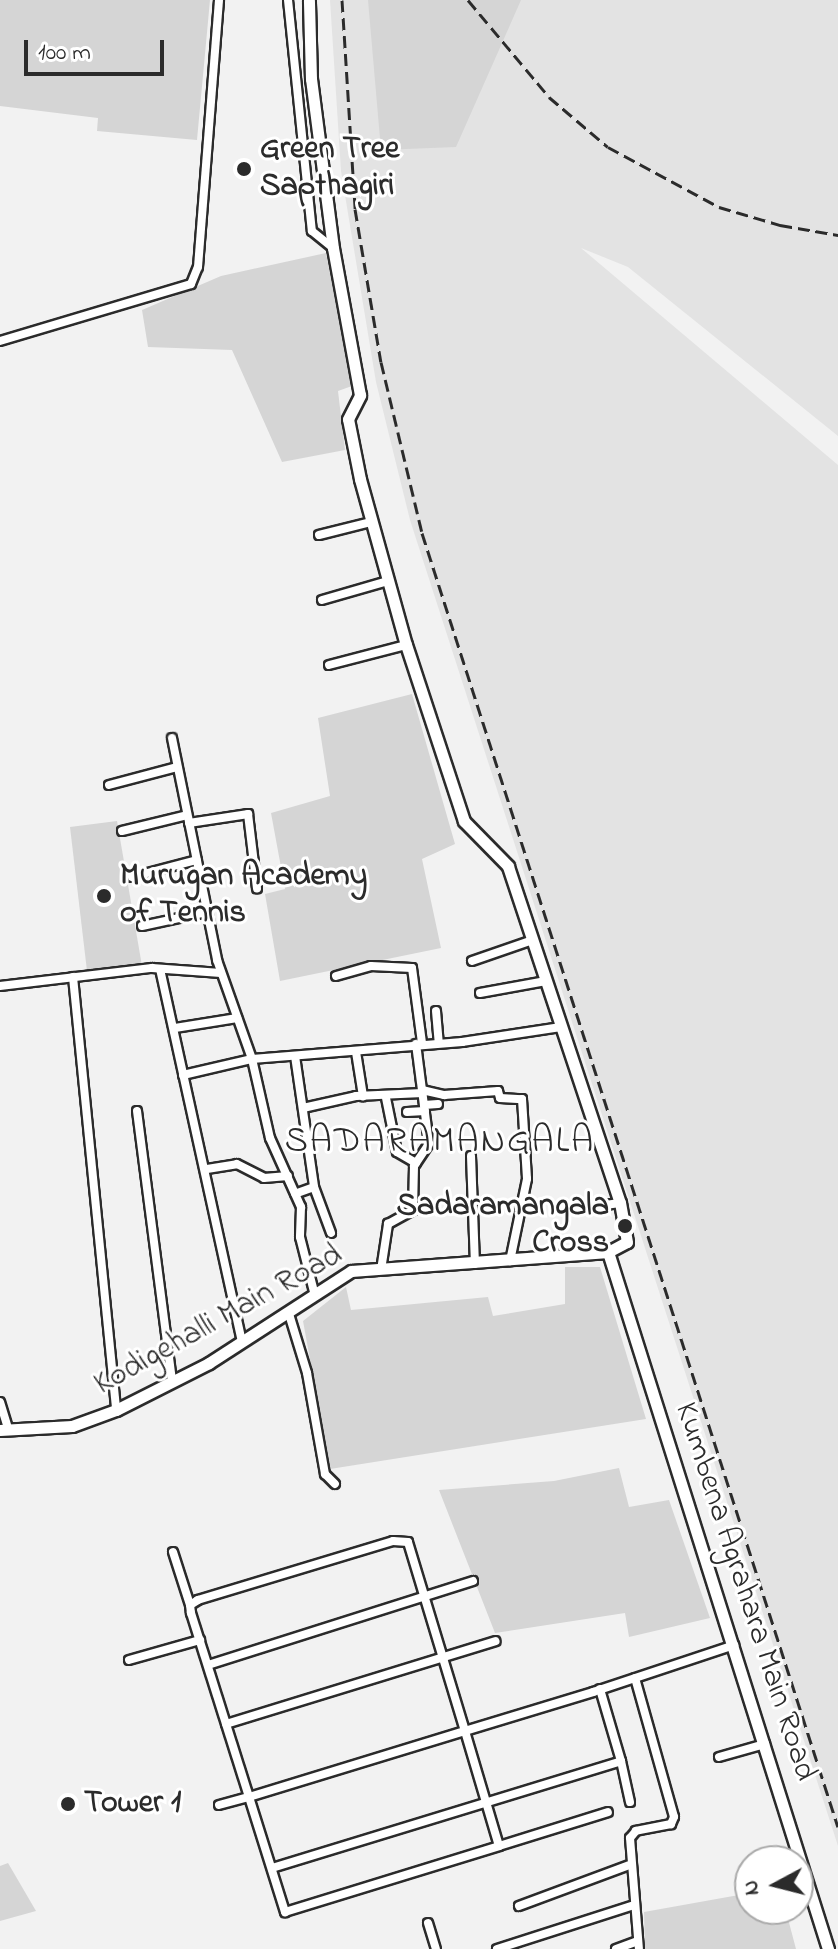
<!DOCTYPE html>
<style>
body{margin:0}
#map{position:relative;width:838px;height:1949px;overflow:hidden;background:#f2f2f2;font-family:"Indie Flower",sans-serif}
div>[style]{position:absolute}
.built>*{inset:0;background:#e3e3e3}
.green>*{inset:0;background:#d5d5d5}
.roads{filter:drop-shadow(2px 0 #2b2b2b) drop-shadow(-2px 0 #2b2b2b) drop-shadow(0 2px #2b2b2b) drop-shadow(0 -2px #2b2b2b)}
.minor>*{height:8px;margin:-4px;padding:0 4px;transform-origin:4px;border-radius:4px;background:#fff}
.tertiary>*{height:11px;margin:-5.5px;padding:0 5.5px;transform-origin:5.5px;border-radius:5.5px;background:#fff}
.rail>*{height:3px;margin-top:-1.5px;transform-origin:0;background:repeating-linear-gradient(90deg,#2b2b2b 0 12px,transparent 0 18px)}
.dots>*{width:22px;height:22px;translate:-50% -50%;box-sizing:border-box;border:4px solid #fff;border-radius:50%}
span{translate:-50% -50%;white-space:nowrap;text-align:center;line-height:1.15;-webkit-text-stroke:6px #fff;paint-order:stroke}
.poi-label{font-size:32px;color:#2b2b2b;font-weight:700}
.left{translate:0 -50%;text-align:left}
.right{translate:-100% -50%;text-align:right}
.street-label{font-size:32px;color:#2b2b2b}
.quarter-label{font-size:36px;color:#2b2b2b;letter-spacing:2px}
.north{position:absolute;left:734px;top:1845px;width:80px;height:80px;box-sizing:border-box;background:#fff;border:2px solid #aaa;border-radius:50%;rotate:263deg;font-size:22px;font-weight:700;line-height:32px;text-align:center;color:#2b2b2b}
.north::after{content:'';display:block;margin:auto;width:28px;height:36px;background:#2b2b2b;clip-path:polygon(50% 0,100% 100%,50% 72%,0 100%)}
.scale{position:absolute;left:24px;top:40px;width:140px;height:36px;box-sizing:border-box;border:4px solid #2b2b2b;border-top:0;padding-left:10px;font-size:24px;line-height:28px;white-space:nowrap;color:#2b2b2b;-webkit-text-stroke:6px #fff;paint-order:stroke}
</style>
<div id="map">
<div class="built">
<i style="clip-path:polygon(330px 0,838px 0,838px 436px,628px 267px,581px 248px,838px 465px,838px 1846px,410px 520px,376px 382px,341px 171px)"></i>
</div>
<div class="green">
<i style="clip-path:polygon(0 0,210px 0,197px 140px,97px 131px,98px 118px,0 106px)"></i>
<i style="clip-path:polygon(368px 0,521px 0,456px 147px,381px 150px)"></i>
<i style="clip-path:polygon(326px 253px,352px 386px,338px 391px,345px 450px,282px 462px,232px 350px,148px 347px,142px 310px,221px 276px)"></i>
<i style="clip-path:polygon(412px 694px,455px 844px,422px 859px,441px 948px,280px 981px,265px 894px,285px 889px,271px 813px,330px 796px,318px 718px)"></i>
<i style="clip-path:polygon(117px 821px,142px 966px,87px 971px,70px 827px)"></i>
<i style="clip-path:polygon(565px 1267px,600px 1267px,646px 1419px,330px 1469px,303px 1321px,346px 1287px,351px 1310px,488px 1297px,493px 1316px,565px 1304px)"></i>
<i style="clip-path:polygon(619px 1468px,629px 1507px,669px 1500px,710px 1618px,629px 1637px,625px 1613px,495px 1633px,439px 1490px,554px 1481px)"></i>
<i style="clip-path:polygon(8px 1863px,36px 1911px,0 1921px,0 1866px)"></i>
<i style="clip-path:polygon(750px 1893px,750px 1909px,798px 1909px,798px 1905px,799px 1909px,787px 1915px,796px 1949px,645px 1949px,644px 1912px)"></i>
</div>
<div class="roads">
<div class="minor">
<i style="left:288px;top:0;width:232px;rotate:84.1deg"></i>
<i style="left:312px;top:231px;width:27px;rotate:39deg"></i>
<i style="left:0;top:341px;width:199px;rotate:-16.6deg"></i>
<i style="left:191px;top:284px;width:18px;rotate:-68deg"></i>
<i style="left:198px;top:267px;width:268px;rotate:-85.5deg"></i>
<i style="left:319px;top:535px;width:54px;rotate:-14deg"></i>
<i style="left:322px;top:600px;width:69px;rotate:-16.1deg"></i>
<i style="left:329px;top:665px;width:80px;rotate:-14.6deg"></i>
<i style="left:172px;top:738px;width:227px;rotate:78.5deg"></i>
<i style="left:217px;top:960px;width:105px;rotate:70.5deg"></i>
<i style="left:252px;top:1059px;width:81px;rotate:77.2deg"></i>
<i style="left:270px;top:1138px;width:76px;rotate:65.8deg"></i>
<i style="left:301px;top:1207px;width:30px;rotate:92deg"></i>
<i style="left:300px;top:1237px;width:61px;rotate:75.7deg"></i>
<i style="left:109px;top:785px;width:70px;rotate:-14.8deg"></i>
<i style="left:189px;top:823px;width:60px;rotate:-8.7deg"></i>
<i style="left:248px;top:814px;width:75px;rotate:83.1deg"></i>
<i style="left:122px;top:831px;width:67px;rotate:-13.8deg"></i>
<i style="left:132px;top:877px;width:67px;rotate:-14.7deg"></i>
<i style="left:142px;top:926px;width:66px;rotate:-12.2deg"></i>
<i style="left:472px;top:961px;width:65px;rotate:-19deg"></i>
<i style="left:160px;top:969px;width:382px;rotate:77.6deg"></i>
<i style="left:336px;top:976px;width:36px;rotate:-16deg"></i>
<i style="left:371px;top:966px;width:41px;rotate:2.8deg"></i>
<i style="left:412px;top:968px;width:76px;rotate:82.4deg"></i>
<i style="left:73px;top:977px;width:435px;rotate:84.3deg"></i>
<i style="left:0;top:986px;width:153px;rotate:-6.8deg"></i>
<i style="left:152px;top:968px;width:69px;rotate:4.1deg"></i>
<i style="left:480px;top:993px;width:67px;rotate:-10.3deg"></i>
<i style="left:436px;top:1011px;width:32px;rotate:85deg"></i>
<i style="left:175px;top:1028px;width:63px;rotate:-9.2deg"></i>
<i style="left:356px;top:1052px;width:45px;rotate:81deg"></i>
<i style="left:295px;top:1056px;width:132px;rotate:81.7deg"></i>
<i style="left:314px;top:1187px;width:20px;rotate:160deg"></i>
<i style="left:183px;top:1075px;width:71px;rotate:-13.1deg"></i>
<i style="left:252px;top:1059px;width:211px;rotate:-4.6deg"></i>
<i style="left:462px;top:1042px;width:100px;rotate:-8.6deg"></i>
<i style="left:422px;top:1090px;width:23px;rotate:13deg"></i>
<i style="left:444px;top:1095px;width:54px;rotate:-4.2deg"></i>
<i style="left:498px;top:1091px;width:7px;rotate:74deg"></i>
<i style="left:500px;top:1098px;width:22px;rotate:3deg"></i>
<i style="left:522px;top:1099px;width:80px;rotate:86.4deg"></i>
<i style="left:527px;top:1179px;width:84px;rotate:101.7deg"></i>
<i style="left:386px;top:1098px;width:55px;rotate:78.5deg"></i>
<i style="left:397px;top:1152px;width:22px;rotate:30deg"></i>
<i style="left:424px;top:1105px;width:14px;rotate:-4deg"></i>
<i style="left:303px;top:1108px;width:54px;rotate:-12.8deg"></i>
<i style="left:356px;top:1096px;width:67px;rotate:-2.6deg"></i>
<i style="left:137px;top:1111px;width:273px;rotate:82.6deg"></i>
<i style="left:407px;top:1112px;width:18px;rotate:-3deg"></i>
<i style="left:471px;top:1156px;width:108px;rotate:87.9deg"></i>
<i style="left:207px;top:1169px;width:30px;rotate:-9deg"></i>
<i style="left:237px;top:1164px;width:30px;rotate:27deg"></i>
<i style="left:264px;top:1178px;width:24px;rotate:-5deg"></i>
<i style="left:314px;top:1187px;width:49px;rotate:69.7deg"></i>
<i style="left:570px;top:1210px;width:50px;rotate:-8deg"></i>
<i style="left:381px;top:1270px;width:47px;rotate:-81.3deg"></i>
<i style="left:388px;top:1224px;width:29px;rotate:-29deg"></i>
<i style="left:413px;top:1210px;width:44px;rotate:-88.7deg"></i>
<i style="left:414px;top:1166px;width:27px;rotate:-56deg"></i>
<i style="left:429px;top:1144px;width:101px;rotate:-97.4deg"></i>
<i style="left:289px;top:1314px;width:62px;rotate:73deg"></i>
<i style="left:307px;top:1373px;width:103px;rotate:79.9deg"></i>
<i style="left:325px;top:1474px;width:14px;rotate:45deg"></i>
<i style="left:0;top:1402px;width:28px;rotate:73deg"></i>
<i style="left:173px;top:1552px;width:56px;rotate:72.2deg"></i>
<i style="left:129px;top:1660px;width:74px;rotate:-15.7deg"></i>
<i style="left:208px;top:1665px;width:278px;rotate:-17.6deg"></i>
<i style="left:635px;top:1678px;width:144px;rotate:74.3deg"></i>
<i style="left:674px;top:1817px;width:8px;rotate:113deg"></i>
<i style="left:671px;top:1824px;width:36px;rotate:169deg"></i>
<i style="left:636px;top:1831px;width:9px;rotate:131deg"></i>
<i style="left:630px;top:1838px;width:111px;rotate:85.4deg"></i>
<i style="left:226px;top:1724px;width:282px;rotate:-17.1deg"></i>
<i style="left:719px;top:1757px;width:48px;rotate:-15.8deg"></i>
<i style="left:621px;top:1761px;width:42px;rotate:77.6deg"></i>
<i style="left:219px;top:1805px;width:31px;rotate:-15deg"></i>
<i style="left:249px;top:1797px;width:121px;rotate:72.6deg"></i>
<i style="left:285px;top:1912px;width:224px;rotate:-17.1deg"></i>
<i style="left:499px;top:1846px;width:120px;rotate:-106.5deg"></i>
<i style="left:465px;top:1731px;width:197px;rotate:-106.8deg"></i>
<i style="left:408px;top:1542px;width:15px;rotate:-176deg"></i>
<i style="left:393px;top:1541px;width:204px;rotate:163.2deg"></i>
<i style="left:198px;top:1600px;width:9px;rotate:148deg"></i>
<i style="left:190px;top:1605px;width:8px;rotate:83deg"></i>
<i style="left:191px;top:1613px;width:193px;rotate:72.5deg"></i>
<i style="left:249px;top:1797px;width:226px;rotate:-17deg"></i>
<i style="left:465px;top:1731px;width:134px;rotate:-16.9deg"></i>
<i style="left:593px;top:1692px;width:149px;rotate:-18.4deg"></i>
<i style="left:499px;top:1846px;width:114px;rotate:-17.3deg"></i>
<i style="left:272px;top:1868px;width:365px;rotate:-17deg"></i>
<i style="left:621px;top:1761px;width:75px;rotate:-106.3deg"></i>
<i style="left:519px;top:1906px;width:117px;rotate:-20.4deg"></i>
<i style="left:428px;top:1923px;width:27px;rotate:73deg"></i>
<i style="left:497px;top:1949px;width:144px;rotate:-17.8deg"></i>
<i style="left:616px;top:1949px;width:23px;rotate:-20deg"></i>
</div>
<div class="tertiary">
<i style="left:608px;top:1252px;width:731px;rotate:72.48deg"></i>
<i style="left:0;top:1430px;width:72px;rotate:-3.2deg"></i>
<i style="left:72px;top:1426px;width:47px;rotate:-20deg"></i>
<i style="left:116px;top:1410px;width:104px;rotate:-26.8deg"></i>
<i style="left:209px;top:1363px;width:169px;rotate:-32.9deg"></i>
<i style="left:351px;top:1271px;width:258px;rotate:-4.2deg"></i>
<i style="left:608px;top:1252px;width:21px;rotate:-28deg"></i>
<i style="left:627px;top:1242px;width:40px;rotate:-100deg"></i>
<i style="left:620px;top:1203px;width:355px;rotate:-108.4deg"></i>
<i style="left:508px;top:866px;width:63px;rotate:-134.4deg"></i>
<i style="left:464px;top:821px;width:185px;rotate:-108.2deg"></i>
<i style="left:406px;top:645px;width:172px;rotate:-105.5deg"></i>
<i style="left:360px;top:479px;width:61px;rotate:-101.3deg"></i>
<i style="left:348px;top:419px;width:27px;rotate:-63deg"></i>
<i style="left:360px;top:395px;width:149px;rotate:-100.4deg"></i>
<i style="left:333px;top:248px;width:170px;rotate:-97.4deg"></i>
<i style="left:311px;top:79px;width:79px;rotate:-91.5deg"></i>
</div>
</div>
<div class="rail">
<i style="left:342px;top:0;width:209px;rotate:86.4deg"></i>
<i style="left:355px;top:209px;width:155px;rotate:80.4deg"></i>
<i style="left:381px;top:362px;width:176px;rotate:76.5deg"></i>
<i style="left:422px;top:533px;width:1359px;rotate:72.18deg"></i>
<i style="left:468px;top:0;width:126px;rotate:50.1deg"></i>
<i style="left:549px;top:97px;width:77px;rotate:40.3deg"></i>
<i style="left:608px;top:147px;width:126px;rotate:28.4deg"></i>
<i style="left:719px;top:207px;width:64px;rotate:16.4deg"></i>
<i style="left:780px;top:225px;width:59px;rotate:9.8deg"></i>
</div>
<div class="dots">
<i style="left:244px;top:169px;background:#2b2b2b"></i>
<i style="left:104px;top:896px;background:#2b2b2b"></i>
<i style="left:625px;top:1226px;background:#2b2b2b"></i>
<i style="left:68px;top:1804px;background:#2b2b2b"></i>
</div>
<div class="poi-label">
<span class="left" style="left:260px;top:169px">Green Tree<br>Sapthagiri</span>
<span class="left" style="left:120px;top:896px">Murugan Academy<br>of Tennis</span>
<span class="right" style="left:609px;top:1226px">Sadaramangala<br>Cross</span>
<span class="left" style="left:84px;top:1804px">Tower 1</span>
</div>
<div class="street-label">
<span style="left:219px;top:1321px;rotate:-29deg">Kodigehalli Main Road</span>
<span style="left:744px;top:1592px;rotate:72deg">Kumbena Agrahara Main Road</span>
</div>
<div class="quarter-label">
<span style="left:440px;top:1143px">SADARAMANGALA</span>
</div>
<div class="north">N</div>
<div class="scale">100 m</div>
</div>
